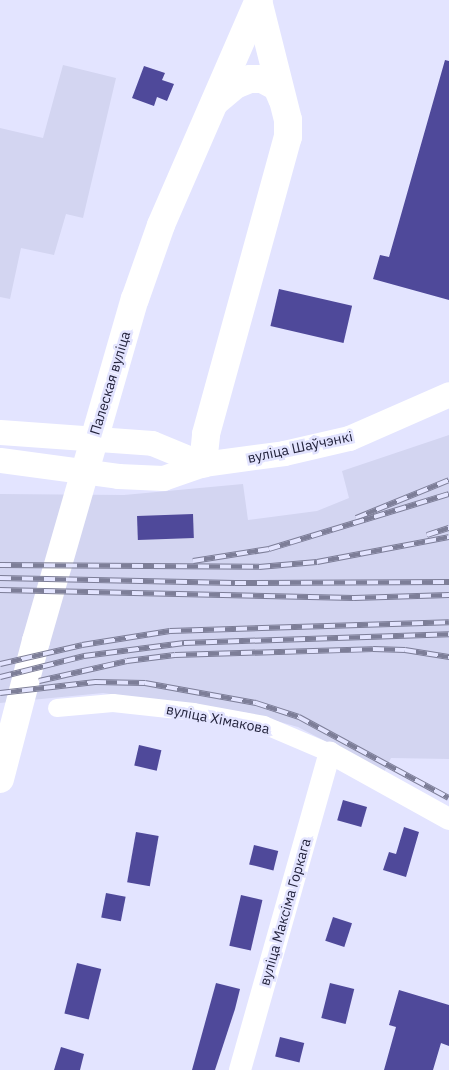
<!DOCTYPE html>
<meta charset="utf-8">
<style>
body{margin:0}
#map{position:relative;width:449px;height:1070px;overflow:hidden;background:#e3e4ff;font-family:"IBM Plex Sans",sans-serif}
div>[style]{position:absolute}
.built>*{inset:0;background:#d3d5f1}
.building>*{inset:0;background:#4f499a;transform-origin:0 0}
.minor>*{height:18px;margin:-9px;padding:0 9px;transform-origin:9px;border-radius:9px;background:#fff}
.tertiary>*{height:22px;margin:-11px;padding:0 11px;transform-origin:11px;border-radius:11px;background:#fff}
.secondary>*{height:25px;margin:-12.5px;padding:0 12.5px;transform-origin:12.5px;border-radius:12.5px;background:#fff}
.primary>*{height:28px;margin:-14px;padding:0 14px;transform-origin:14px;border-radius:14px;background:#fff}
.rail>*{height:5.5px;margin-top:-2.75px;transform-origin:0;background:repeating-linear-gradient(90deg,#e3e4ff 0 11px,#7d7e98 0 22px);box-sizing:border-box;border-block:1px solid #7d7e98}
span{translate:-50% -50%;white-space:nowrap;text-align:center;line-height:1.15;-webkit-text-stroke:5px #e3e4ff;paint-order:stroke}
.street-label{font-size:14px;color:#22223b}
</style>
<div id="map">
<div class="built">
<i style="clip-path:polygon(63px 65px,116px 78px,83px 218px,66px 214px,54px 255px,21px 248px,10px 299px,0 297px,0 128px,43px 138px)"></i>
<i style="clip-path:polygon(449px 435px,449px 759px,391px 758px,384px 772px,298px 727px,248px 713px,103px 693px,0 703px,0 494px,124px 495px,243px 484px,248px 520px,317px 511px,349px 498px,342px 471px)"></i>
</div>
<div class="building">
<i style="clip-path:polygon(445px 60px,449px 61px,449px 300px,373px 279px,380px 255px,389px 257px)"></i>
<i style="clip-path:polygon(144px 66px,165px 73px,162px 80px,174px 84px,167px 101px,157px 97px,154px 106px,132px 98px)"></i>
<i style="left:279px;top:289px;width:75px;height:38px;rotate:13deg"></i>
<i style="left:193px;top:514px;width:24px;height:56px;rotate:88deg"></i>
<i style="left:139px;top:745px;width:23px;height:21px;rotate:13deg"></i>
<i style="left:343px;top:800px;width:25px;height:21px;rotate:16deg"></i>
<i style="clip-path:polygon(404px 827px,419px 832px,406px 877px,383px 870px,389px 852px,396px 854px)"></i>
<i style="left:136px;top:832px;width:23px;height:51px;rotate:10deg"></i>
<i style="left:254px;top:845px;width:25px;height:20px;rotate:14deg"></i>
<i style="left:106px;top:893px;width:20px;height:25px;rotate:11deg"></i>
<i style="left:241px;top:895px;width:22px;height:52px;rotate:13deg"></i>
<i style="left:333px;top:917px;width:20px;height:25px;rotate:18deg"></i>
<i style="left:77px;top:963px;width:25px;height:52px;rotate:14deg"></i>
<i style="clip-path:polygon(216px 983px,240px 989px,235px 1009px,215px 1070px,192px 1070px)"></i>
<i style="left:330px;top:983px;width:25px;height:36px;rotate:14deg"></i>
<i style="clip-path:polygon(399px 990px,449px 1005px,449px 1046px,441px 1043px,433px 1070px,384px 1070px,396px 1027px,389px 1025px)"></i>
<i style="left:280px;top:1037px;width:25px;height:20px;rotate:14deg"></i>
<i style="clip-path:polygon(61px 1047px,84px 1054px,80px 1070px,54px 1070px)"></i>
</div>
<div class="minor">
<i style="left:57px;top:708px;width:56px;rotate:-5.1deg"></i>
<i style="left:113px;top:703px;width:81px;rotate:6.3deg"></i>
<i style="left:194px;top:712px;width:71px;rotate:10.5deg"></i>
<i style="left:264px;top:725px;width:72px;rotate:23deg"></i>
</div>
<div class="tertiary">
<i style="left:240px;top:1070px;width:330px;rotate:-74.2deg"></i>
<i style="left:330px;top:753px;width:136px;rotate:29deg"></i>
</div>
<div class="secondary">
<i style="left:0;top:432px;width:152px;rotate:4.1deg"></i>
<i style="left:152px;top:443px;width:55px;rotate:22.4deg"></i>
<i style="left:0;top:460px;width:119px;rotate:7.7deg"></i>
<i style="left:118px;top:476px;width:45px;rotate:2.5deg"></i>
<i style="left:163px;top:478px;width:42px;rotate:-19.3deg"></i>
<i style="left:203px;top:464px;width:82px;rotate:-7.7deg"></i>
<i style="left:284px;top:453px;width:67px;rotate:-13deg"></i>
<i style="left:349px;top:438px;width:109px;rotate:-23.7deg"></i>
</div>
<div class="primary">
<i style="left:215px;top:102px;width:26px;rotate:-40deg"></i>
<i style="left:235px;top:85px;width:16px;rotate:-22deg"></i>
<i style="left:250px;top:79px;width:12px"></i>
<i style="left:262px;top:79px;width:17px;rotate:28deg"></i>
<i style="left:277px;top:87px;width:13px;rotate:67deg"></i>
<i style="left:203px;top:464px;width:30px;rotate:-84deg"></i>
<i style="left:206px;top:434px;width:308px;rotate:-74.6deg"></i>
<i style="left:288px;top:137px;width:17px;rotate:-90deg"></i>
<i style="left:288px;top:120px;width:123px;rotate:-104.1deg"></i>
<i style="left:0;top:779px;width:143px;rotate:-75.4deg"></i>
<i style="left:36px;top:641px;width:356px;rotate:-73.9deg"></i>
<i style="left:135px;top:299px;width:78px;rotate:-70.6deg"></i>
<i style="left:161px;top:225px;width:245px;rotate:-66.5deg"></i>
</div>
<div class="rail">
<i style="left:356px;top:518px;width:100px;rotate:-22.2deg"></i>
<i style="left:427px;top:535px;width:23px;rotate:-18deg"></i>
<i style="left:193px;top:561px;width:77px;rotate:-9deg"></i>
<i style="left:269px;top:549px;width:188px;rotate:-17deg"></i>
<i style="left:0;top:565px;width:259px;rotate:0.4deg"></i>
<i style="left:259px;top:567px;width:58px;rotate:-4.9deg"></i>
<i style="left:317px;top:562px;width:134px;rotate:-10.7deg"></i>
<i style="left:0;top:578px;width:235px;rotate:1.2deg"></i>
<i style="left:235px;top:583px;width:214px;rotate:-0.3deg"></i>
<i style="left:0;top:590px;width:354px;rotate:1.3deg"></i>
<i style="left:354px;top:598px;width:95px;rotate:-1.8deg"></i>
<i style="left:0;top:664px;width:84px;rotate:-13deg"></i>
<i style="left:82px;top:645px;width:89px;rotate:-9deg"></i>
<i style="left:170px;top:631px;width:279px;rotate:-1.8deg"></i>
<i style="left:0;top:677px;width:87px;rotate:-14deg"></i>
<i style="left:84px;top:656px;width:101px;rotate:-7.4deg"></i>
<i style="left:184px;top:643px;width:265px;rotate:-1.9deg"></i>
<i style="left:39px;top:681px;width:90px;rotate:-12.8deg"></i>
<i style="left:127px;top:661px;width:48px;rotate:-7.1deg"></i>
<i style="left:175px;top:655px;width:198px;rotate:-1.7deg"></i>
<i style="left:373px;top:649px;width:32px;rotate:2deg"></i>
<i style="left:405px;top:650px;width:45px;rotate:9deg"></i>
<i style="left:0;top:693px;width:96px;rotate:-6.6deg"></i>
<i style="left:95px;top:682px;width:50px;rotate:1.1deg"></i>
<i style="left:145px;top:683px;width:113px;rotate:10.2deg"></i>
<i style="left:256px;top:703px;width:45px;rotate:18deg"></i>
<i style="left:299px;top:717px;width:170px;rotate:28.4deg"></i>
</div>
<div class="street-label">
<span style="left:110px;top:383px;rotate:-73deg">Палеская вуліца</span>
<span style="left:300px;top:447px;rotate:-12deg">вуліца Шаўчэнкі</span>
<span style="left:218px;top:719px;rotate:11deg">вуліца Хімакова</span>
<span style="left:285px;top:912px;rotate:-74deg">вуліца Максіма Горкага</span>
</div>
</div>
